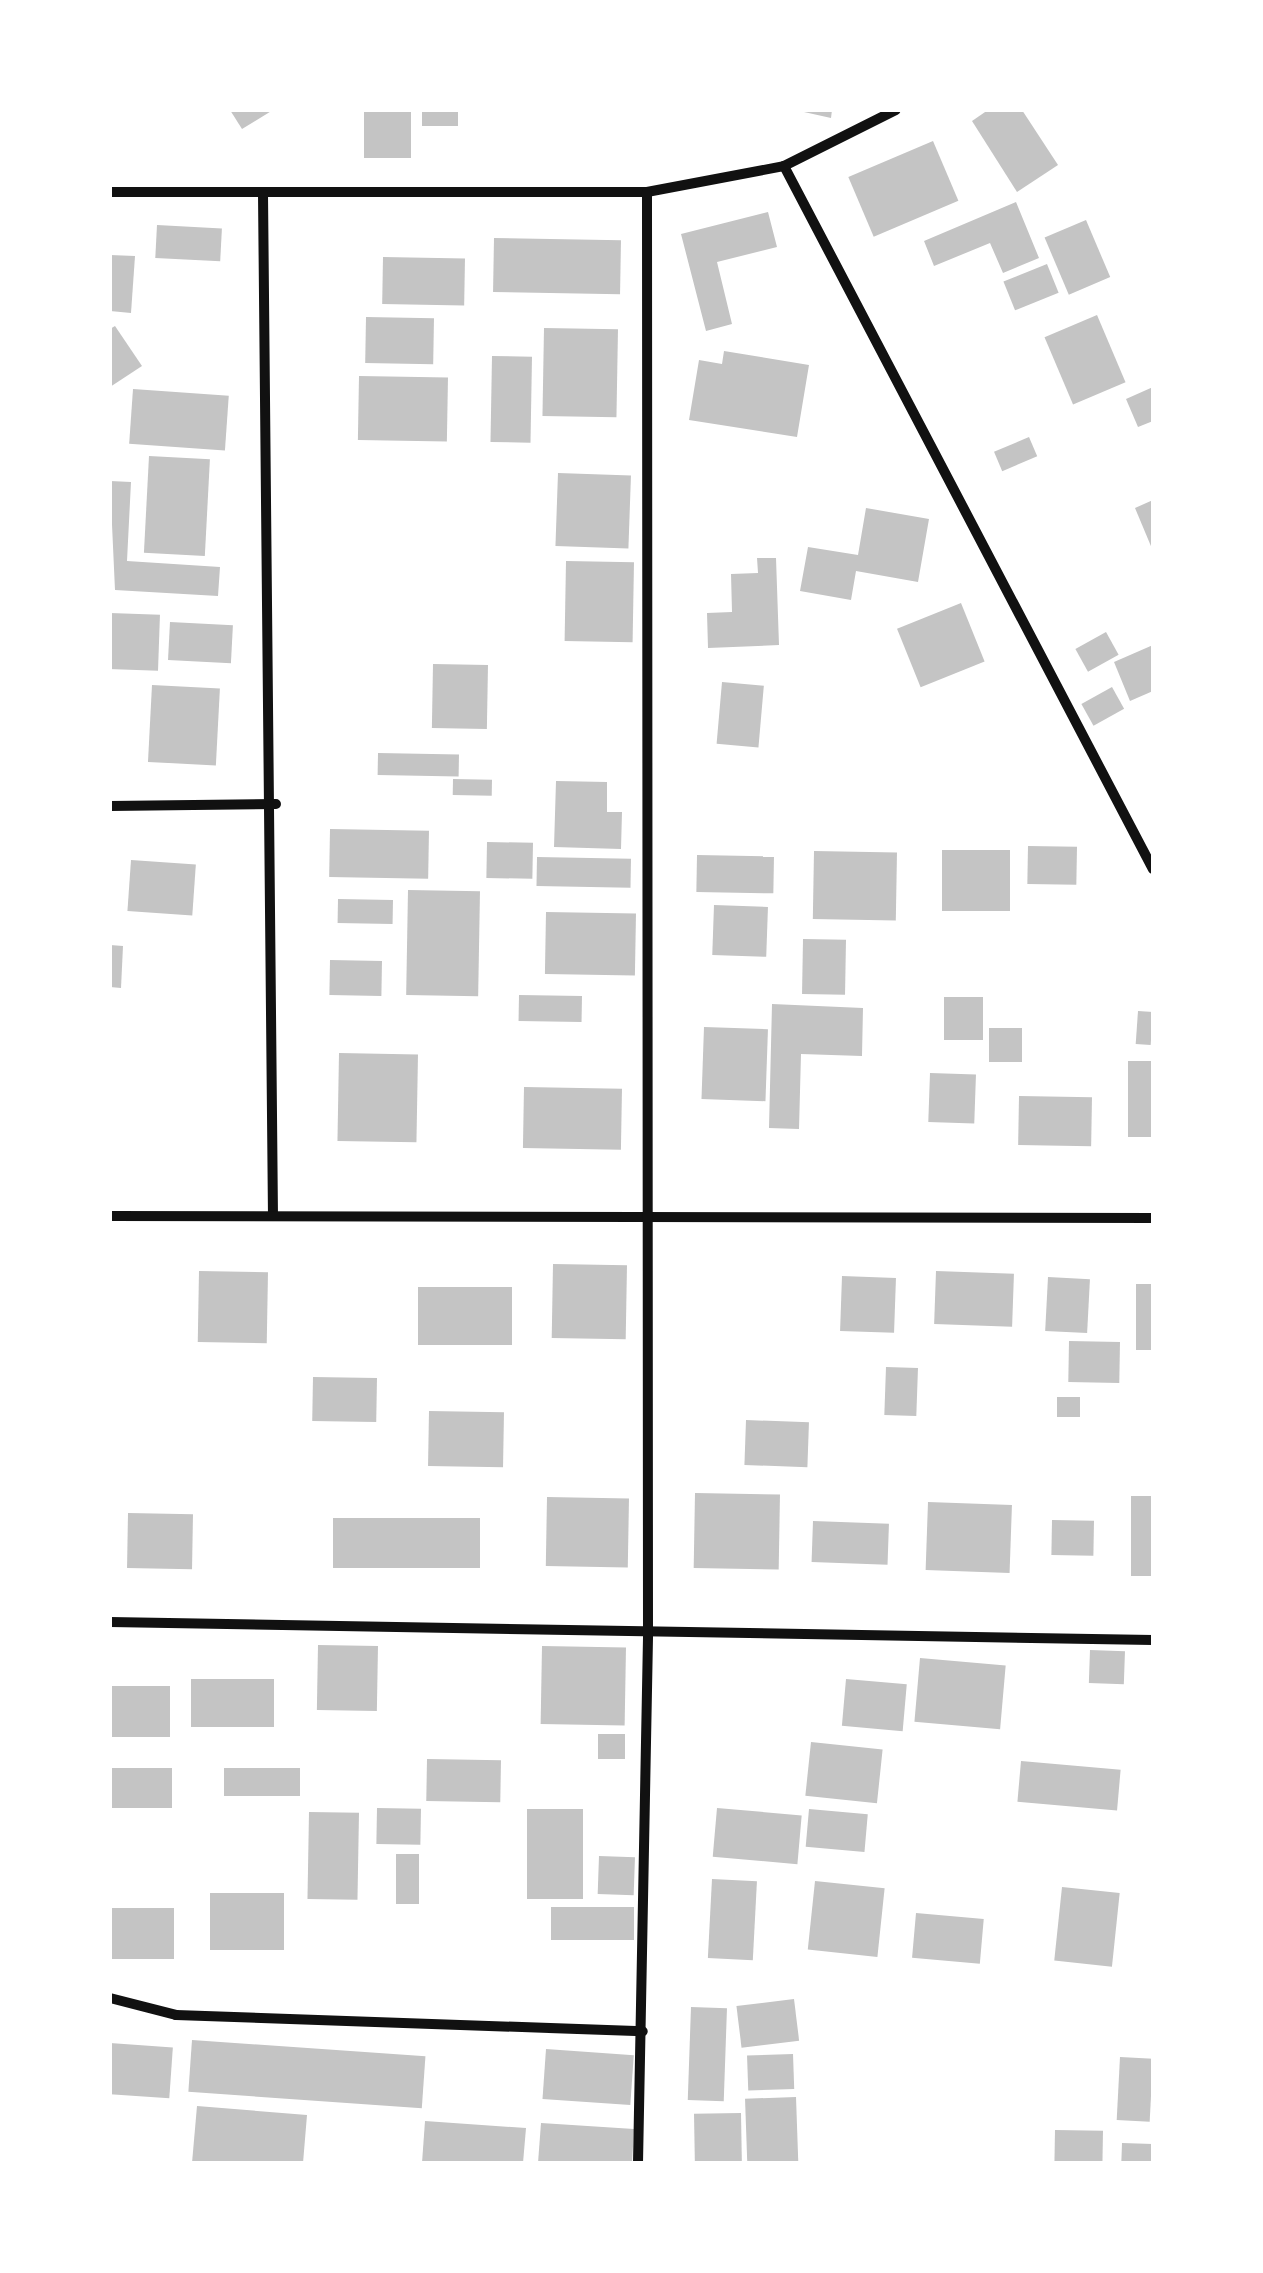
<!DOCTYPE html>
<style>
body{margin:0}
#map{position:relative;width:1263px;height:2273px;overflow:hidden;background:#fff;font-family:"DM Sans",sans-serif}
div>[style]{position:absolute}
.building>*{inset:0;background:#c4c4c4;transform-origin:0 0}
.minor>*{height:10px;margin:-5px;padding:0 5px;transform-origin:5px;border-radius:5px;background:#111}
span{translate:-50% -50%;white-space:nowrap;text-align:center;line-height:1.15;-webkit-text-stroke:10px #fff;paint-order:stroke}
.frame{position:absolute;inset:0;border:112px solid #fff;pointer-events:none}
</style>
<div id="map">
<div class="building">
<i style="clip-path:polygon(230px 110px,273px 110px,242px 129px)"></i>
<i style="left:364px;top:110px;width:47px;height:48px"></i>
<i style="left:422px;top:110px;width:36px;height:16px"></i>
<i style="clip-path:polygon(795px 110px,832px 110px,831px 118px)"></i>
<i style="clip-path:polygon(988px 110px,1022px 110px,1058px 165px,1017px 192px,972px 121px)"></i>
<i style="left:933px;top:141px;width:65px;height:92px;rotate:67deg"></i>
<i style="clip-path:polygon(1016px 202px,1039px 258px,1003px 273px,990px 243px,934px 266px,924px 241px)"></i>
<i style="clip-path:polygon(768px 212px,777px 247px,717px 262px,732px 324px,706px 331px,681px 234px)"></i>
<i style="left:1086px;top:220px;width:62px;height:45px;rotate:67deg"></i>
<i style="left:157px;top:225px;width:65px;height:33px;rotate:3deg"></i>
<i style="left:494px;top:238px;width:127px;height:54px;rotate:1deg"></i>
<i style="clip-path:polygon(110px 255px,135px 256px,131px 313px,110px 311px)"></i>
<i style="left:383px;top:257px;width:82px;height:47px;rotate:1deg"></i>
<i style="left:1047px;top:264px;width:31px;height:47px;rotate:68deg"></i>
<i style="left:1097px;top:315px;width:73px;height:57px;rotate:67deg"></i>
<i style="left:366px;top:317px;width:68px;height:46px;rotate:1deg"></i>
<i style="clip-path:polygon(115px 326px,142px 366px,110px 387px,110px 329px)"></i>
<i style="left:544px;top:328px;width:74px;height:88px;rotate:1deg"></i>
<i style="clip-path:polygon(724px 351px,809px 365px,797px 437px,689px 420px,699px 360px,722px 364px)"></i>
<i style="left:492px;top:356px;width:40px;height:86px;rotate:1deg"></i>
<i style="left:359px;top:376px;width:89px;height:64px;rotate:1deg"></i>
<i style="clip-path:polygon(1153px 387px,1153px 421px,1138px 427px,1126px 399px)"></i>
<i style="left:133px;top:389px;width:96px;height:55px;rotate:4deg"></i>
<i style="left:1029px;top:437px;width:21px;height:38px;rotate:67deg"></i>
<i style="left:149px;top:456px;width:61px;height:97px;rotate:3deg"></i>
<i style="left:558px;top:473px;width:73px;height:73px;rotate:2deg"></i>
<i style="clip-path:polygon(110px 481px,131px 482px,127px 561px,220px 567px,218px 596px,115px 590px)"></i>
<i style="clip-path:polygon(1153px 500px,1153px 551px,1135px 508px)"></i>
<i style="clip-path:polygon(866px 508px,929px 519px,918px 582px,856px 571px,851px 600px,800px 591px,808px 547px,858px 555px)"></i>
<i style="clip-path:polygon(757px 558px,776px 558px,779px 645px,708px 648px,707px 613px,732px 612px,731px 574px,758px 573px)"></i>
<i style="left:566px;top:561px;width:68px;height:80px;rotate:1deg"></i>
<i style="left:961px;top:603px;width:63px;height:69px;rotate:68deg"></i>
<i style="left:110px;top:613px;width:50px;height:56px;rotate:2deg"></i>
<i style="left:170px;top:622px;width:63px;height:38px;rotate:3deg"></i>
<i style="left:1106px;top:632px;width:26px;height:35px;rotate:61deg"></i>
<i style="clip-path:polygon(1153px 645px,1153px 691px,1130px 701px,1114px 662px)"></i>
<i style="left:433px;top:664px;width:55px;height:64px;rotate:1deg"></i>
<i style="left:722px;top:682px;width:42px;height:62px;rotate:5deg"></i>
<i style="left:152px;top:685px;width:68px;height:77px;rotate:3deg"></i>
<i style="left:1112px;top:687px;width:25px;height:35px;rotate:61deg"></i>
<i style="left:378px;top:753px;width:81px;height:22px;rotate:1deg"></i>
<i style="left:453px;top:779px;width:39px;height:16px;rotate:1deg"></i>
<i style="clip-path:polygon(556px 781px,607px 782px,607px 812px,622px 812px,621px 849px,554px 847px)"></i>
<i style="left:330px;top:829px;width:99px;height:48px;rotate:1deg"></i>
<i style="left:487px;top:842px;width:46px;height:36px;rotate:1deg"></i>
<i style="left:1028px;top:846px;width:49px;height:38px;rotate:1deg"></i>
<i style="left:942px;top:850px;width:68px;height:61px"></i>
<i style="left:814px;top:851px;width:83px;height:68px;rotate:1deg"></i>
<i style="left:697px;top:855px;width:77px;height:37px;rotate:1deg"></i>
<i style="left:537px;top:857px;width:94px;height:29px;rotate:1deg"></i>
<i style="left:131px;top:860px;width:65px;height:51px;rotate:4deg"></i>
<i style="left:408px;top:890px;width:72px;height:105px;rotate:1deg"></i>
<i style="left:338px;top:899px;width:55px;height:24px;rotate:1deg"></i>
<i style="left:714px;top:905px;width:54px;height:50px;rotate:2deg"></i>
<i style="left:546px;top:912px;width:90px;height:62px;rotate:1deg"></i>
<i style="left:803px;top:939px;width:43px;height:55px;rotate:1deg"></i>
<i style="clip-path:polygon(110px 945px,123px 946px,121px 988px,110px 987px)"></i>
<i style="left:330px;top:960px;width:52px;height:35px;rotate:1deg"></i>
<i style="left:519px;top:995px;width:63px;height:26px;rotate:1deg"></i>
<i style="left:944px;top:997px;width:39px;height:43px"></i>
<i style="clip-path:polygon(772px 1004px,863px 1008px,862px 1056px,801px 1054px,799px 1129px,769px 1128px)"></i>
<i style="left:1138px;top:1011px;width:15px;height:33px;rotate:4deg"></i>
<i style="left:704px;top:1027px;width:64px;height:72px;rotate:2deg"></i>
<i style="left:989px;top:1028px;width:33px;height:34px"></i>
<i style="left:339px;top:1053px;width:79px;height:88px;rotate:1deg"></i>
<i style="left:1128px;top:1061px;width:25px;height:76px"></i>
<i style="left:930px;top:1073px;width:46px;height:49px;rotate:2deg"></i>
<i style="left:524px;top:1087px;width:98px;height:61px;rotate:1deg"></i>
<i style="left:1019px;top:1096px;width:73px;height:49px;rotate:1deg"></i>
<i style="left:553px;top:1264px;width:74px;height:74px;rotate:1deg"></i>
<i style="left:199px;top:1271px;width:69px;height:71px;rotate:1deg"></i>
<i style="left:936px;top:1271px;width:78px;height:53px;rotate:2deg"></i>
<i style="left:842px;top:1276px;width:54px;height:55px;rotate:2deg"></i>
<i style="left:1048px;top:1277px;width:42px;height:54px;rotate:3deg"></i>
<i style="left:1136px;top:1284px;width:17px;height:66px"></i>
<i style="left:418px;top:1287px;width:94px;height:58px"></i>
<i style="left:1069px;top:1341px;width:51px;height:41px;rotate:1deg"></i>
<i style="left:886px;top:1367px;width:32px;height:48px;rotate:2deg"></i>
<i style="left:313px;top:1377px;width:64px;height:44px;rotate:1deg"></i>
<i style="left:1057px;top:1397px;width:23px;height:20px"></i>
<i style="left:429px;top:1411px;width:75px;height:55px;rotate:1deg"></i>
<i style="left:746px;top:1420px;width:63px;height:45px;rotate:2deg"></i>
<i style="left:695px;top:1493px;width:85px;height:75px;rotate:1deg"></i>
<i style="left:1131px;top:1496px;width:22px;height:80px"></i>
<i style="left:547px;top:1497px;width:82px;height:69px;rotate:1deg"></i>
<i style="left:928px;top:1502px;width:84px;height:68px;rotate:2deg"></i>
<i style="left:128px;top:1513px;width:65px;height:55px;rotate:1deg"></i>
<i style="left:333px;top:1518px;width:147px;height:50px"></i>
<i style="left:1052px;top:1520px;width:42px;height:35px;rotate:1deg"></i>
<i style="left:813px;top:1521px;width:76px;height:41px;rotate:2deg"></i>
<i style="left:318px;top:1645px;width:60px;height:65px;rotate:1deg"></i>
<i style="left:542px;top:1646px;width:84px;height:78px;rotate:1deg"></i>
<i style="left:1090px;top:1650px;width:35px;height:33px;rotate:2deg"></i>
<i style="left:920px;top:1658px;width:86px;height:64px;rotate:5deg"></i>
<i style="left:191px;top:1679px;width:83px;height:48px"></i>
<i style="left:846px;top:1679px;width:61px;height:47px;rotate:5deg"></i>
<i style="left:110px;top:1686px;width:60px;height:51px"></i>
<i style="left:598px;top:1734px;width:27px;height:25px"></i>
<i style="left:811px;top:1742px;width:72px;height:54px;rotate:6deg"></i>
<i style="left:427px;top:1759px;width:74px;height:42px;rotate:1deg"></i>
<i style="left:1021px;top:1761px;width:100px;height:41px;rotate:5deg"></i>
<i style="left:110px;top:1768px;width:62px;height:40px"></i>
<i style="left:224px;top:1768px;width:76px;height:28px"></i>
<i style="left:377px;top:1808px;width:44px;height:36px;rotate:1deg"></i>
<i style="left:717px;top:1808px;width:85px;height:49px;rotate:5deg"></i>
<i style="left:527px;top:1809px;width:56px;height:90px"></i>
<i style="left:809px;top:1809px;width:59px;height:38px;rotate:5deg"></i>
<i style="left:309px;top:1812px;width:50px;height:87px;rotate:1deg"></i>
<i style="left:396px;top:1854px;width:23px;height:50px"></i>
<i style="left:599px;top:1856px;width:36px;height:38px;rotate:2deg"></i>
<i style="left:712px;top:1879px;width:45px;height:79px;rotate:3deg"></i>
<i style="left:815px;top:1881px;width:70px;height:69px;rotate:6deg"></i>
<i style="left:1062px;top:1887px;width:58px;height:74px;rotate:6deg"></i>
<i style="left:210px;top:1893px;width:74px;height:57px"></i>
<i style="left:551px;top:1907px;width:83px;height:33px"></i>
<i style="left:110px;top:1908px;width:64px;height:51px"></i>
<i style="left:916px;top:1913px;width:68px;height:45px;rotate:5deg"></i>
<i style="left:794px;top:1999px;width:42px;height:58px;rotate:83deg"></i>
<i style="left:691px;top:2007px;width:36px;height:93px;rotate:2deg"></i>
<i style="left:192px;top:2040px;width:234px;height:52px;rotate:4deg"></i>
<i style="left:110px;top:2043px;width:63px;height:51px;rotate:4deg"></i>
<i style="left:546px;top:2049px;width:88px;height:50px;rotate:4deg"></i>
<i style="left:793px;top:2054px;width:35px;height:46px;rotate:88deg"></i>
<i style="left:1120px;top:2057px;width:33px;height:63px;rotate:3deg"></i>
<i style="left:796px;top:2097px;width:66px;height:51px;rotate:88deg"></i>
<i style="clip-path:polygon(197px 2106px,307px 2115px,303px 2163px,192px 2163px)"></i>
<i style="left:741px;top:2113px;width:50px;height:47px;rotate:89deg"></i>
<i style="clip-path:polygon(425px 2121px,526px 2128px,523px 2163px,422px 2163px)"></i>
<i style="clip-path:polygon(541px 2123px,634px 2129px,632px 2163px,538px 2163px)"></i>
<i style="left:1055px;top:2130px;width:48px;height:33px;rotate:1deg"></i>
<i style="left:1122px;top:2143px;width:31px;height:20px;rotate:2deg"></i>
</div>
<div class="minor">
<i style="left:784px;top:166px;width:794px;rotate:62.31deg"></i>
<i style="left:110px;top:192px;width:537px"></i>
<i style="left:647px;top:192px;width:139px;rotate:-10.7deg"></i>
<i style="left:784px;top:166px;width:125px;rotate:-26.6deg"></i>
<i style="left:263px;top:194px;width:1021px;rotate:89.44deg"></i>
<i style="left:110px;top:806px;width:166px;rotate:-0.7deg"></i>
<i style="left:110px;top:1216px;width:1043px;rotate:0.11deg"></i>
<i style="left:110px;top:1622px;width:1043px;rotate:0.99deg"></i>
<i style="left:110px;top:1998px;width:68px;rotate:14.4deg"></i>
<i style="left:176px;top:2015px;width:467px;rotate:2deg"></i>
<i style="left:638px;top:2163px;width:527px;rotate:-88.91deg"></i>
<i style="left:648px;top:1636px;width:1444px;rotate:-90.04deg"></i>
</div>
<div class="frame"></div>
</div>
